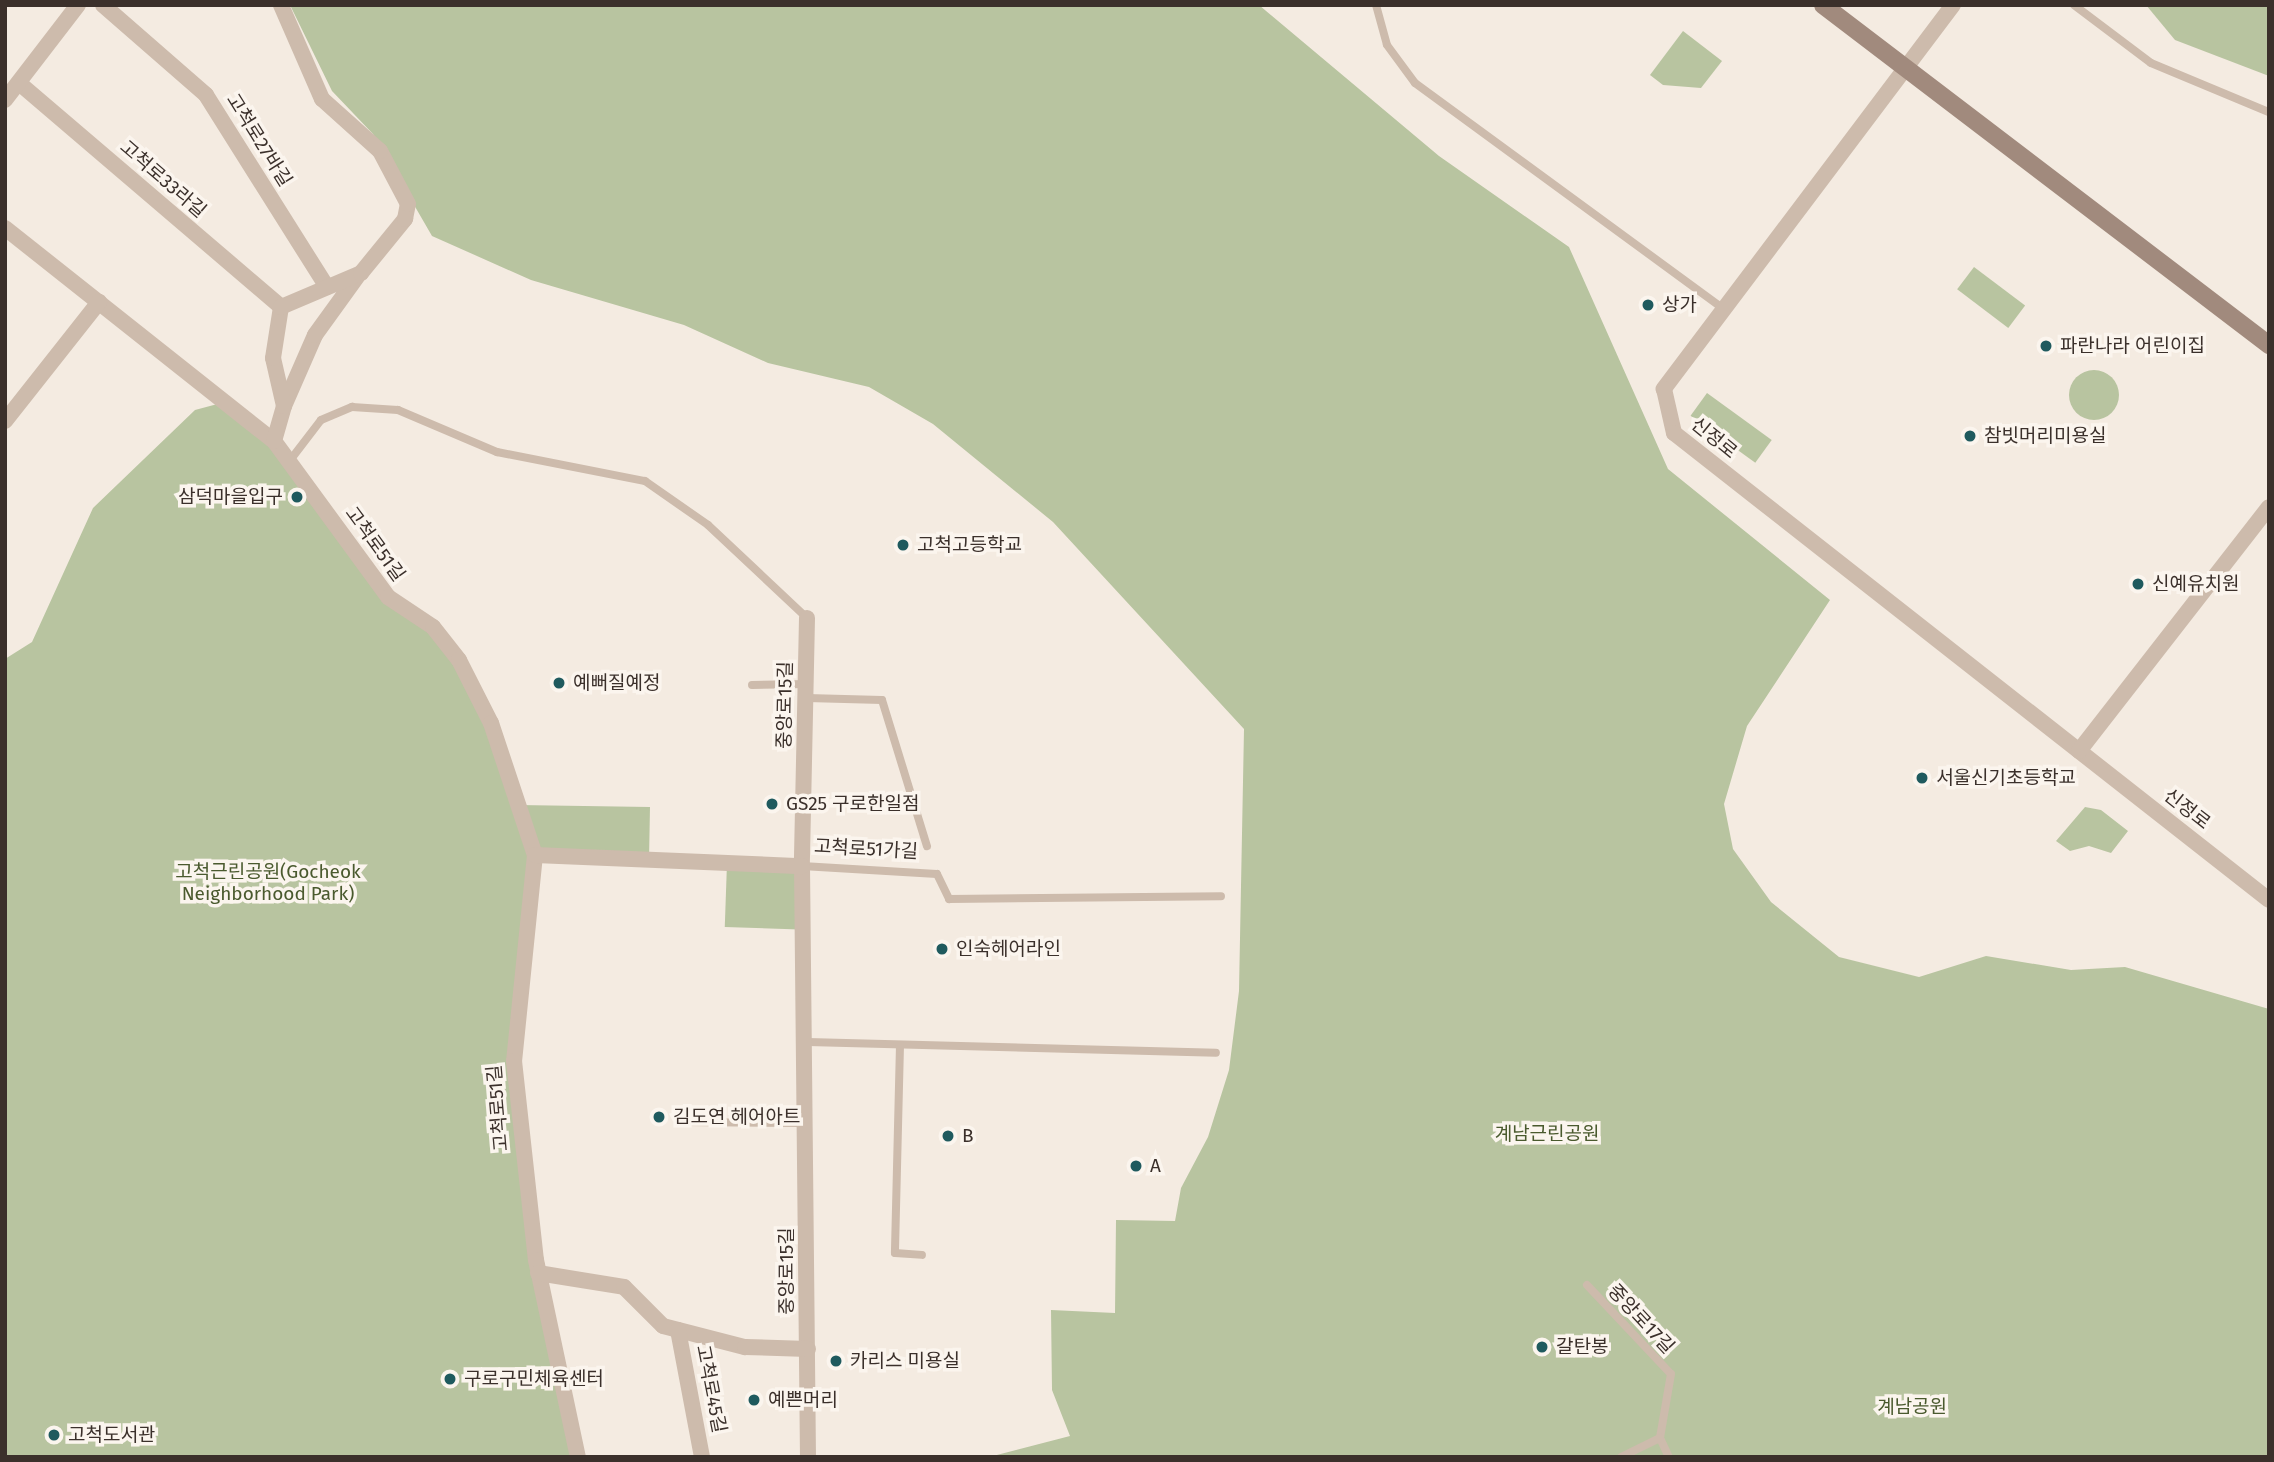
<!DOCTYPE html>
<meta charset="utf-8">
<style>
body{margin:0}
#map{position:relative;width:2274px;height:1462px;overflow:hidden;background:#f4ebe1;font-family:"Fira Sans","Noto Sans KR",sans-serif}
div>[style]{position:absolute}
.green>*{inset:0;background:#b8c4a0;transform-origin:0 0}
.round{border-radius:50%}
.service>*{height:8px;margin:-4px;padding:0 4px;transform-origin:4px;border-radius:4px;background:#cdbbac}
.minor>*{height:16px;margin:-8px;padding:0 8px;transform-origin:8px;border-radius:8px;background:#cdbbac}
.secondary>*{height:18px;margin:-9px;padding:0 9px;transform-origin:9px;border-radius:9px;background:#a18a7d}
.dots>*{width:19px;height:19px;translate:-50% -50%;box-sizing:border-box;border:4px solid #fbf5ee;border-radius:50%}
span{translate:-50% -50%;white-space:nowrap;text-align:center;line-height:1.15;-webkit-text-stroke:7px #fbf5ee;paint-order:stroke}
.street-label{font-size:19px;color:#3b302b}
.poi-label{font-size:19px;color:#3b302b}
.left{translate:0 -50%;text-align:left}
.right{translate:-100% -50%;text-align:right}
.park-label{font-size:19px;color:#4a5a2e}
.frame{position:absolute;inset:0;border:7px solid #3b302b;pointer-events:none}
</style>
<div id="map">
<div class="green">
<i style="clip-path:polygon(290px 5px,1259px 5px,1439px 156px,1569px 247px,1668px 469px,1830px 600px,1747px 726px,1724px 804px,1733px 849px,1771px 902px,1839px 957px,1919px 977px,1986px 956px,2071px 970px,2125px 967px,2269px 1009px,2269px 1457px,989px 1457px,1070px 1436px,1052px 1390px,1051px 1310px,1115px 1313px,1116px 1220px,1175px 1221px,1181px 1188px,1208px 1137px,1229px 1070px,1239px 991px,1244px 729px,1053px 522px,933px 424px,869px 387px,768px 363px,684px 325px,531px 280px,432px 236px,373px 134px,332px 91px)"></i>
<i style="clip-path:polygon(2146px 5px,2269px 5px,2269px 76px,2175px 40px)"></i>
<i style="clip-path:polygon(1683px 31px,1722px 61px,1701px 88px,1663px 85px,1650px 75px)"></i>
<i style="left:1974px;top:267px;width:64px;height:28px;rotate:37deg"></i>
<i class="round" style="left:2069px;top:370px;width:50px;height:50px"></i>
<i style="left:1707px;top:393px;width:80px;height:28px;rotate:36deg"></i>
<i style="clip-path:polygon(225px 402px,274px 441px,387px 597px,459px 660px,518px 805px,650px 807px,649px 860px,535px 856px,525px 943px,519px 1118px,578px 1457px,5px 1457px,5px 659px,32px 642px,93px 508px,195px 410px)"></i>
<i style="clip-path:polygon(2085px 807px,2101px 810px,2128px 831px,2111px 853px,2089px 846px,2070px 851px,2056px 841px)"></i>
<i style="left:727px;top:863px;width:75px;height:64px;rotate:2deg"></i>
</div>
<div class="service">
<i style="left:1376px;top:5px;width:41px;rotate:74.6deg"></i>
<i style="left:1387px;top:45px;width:47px;rotate:53.6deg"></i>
<i style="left:1415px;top:83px;width:383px;rotate:36.2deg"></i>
<i style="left:2074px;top:5px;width:96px;rotate:37deg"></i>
<i style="left:2151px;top:63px;width:128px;rotate:22.6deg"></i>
<i style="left:288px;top:463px;width:54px;rotate:-52.5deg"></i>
<i style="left:321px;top:420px;width:34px;rotate:-23deg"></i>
<i style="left:352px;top:407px;width:46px;rotate:3.7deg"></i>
<i style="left:398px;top:410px;width:108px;rotate:23deg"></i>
<i style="left:497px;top:452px;width:151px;rotate:11.1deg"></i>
<i style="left:645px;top:481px;width:77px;rotate:34.9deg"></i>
<i style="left:708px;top:525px;width:136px;rotate:43.2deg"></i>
<i style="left:752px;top:685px;width:56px;rotate:-1deg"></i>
<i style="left:807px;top:698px;width:75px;rotate:1.5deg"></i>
<i style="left:882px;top:700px;width:153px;rotate:72.9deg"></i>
<i style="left:802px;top:866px;width:135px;rotate:3.4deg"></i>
<i style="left:937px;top:874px;width:28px;rotate:64deg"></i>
<i style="left:949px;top:899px;width:272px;rotate:-0.6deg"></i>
<i style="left:808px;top:1042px;width:408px;rotate:1.5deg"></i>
<i style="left:900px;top:1045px;width:208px;rotate:91.4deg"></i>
<i style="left:895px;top:1253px;width:27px;rotate:4deg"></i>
<i style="left:686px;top:1122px;width:120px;rotate:0.5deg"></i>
<i style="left:1587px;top:1285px;width:122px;rotate:46.7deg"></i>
<i style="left:1671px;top:1374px;width:65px;rotate:99.8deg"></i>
<i style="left:1660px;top:1438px;width:21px;rotate:65deg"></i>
<i style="left:1621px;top:1457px;width:43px;rotate:-26deg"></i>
</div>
<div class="minor">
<i style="left:103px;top:5px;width:137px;rotate:41.1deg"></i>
<i style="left:206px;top:95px;width:227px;rotate:57.8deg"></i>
<i style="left:1953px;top:5px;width:481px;rotate:127deg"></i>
<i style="left:1664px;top:389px;width:45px;rotate:77.2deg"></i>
<i style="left:1674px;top:433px;width:756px;rotate:38.13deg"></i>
<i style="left:19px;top:83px;width:345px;rotate:40.5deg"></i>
<i style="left:5px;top:100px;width:120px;rotate:-52.5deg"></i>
<i style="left:5px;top:228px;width:343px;rotate:38.4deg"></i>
<i style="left:274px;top:441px;width:193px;rotate:53.8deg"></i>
<i style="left:388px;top:597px;width:54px;rotate:33.7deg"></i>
<i style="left:433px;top:627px;width:42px;rotate:51.8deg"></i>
<i style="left:459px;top:660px;width:71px;rotate:63.1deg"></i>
<i style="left:491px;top:723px;width:139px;rotate:71.6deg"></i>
<i style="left:535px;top:855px;width:207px;rotate:95.8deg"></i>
<i style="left:514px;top:1061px;width:200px;rotate:83.7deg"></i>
<i style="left:536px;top:1260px;width:201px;rotate:78deg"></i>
<i style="left:284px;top:406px;width:77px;rotate:-66.4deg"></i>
<i style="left:315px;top:335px;width:72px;rotate:-54.1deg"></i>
<i style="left:5px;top:421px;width:152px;rotate:-51.7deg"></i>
<i style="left:274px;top:441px;width:36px;rotate:-74deg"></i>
<i style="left:284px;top:406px;width:49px;rotate:-102.9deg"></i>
<i style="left:273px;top:358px;width:52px;rotate:-81.1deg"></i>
<i style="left:281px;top:307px;width:87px;rotate:-23deg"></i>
<i style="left:361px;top:273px;width:70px;rotate:-50.8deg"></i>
<i style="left:405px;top:219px;width:15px;rotate:-79deg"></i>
<i style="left:408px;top:204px;width:60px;rotate:-117.8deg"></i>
<i style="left:380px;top:151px;width:78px;rotate:-138.1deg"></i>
<i style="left:322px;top:99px;width:103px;rotate:-113.6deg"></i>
<i style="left:807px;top:618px;width:248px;rotate:91.2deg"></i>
<i style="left:802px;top:866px;width:591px;rotate:89.42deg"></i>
<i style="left:2079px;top:751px;width:309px;rotate:-52.1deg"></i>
<i style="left:535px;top:855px;width:267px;rotate:2.4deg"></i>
<i style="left:538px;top:1273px;width:87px;rotate:9.2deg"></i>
<i style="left:624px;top:1287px;width:55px;rotate:45deg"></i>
<i style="left:663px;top:1326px;width:85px;rotate:14.4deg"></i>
<i style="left:745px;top:1347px;width:63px;rotate:1.8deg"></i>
<i style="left:678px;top:1330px;width:129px;rotate:79.3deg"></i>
</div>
<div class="secondary">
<i style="left:1823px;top:5px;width:561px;rotate:37.32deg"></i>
</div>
<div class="dots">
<i style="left:1648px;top:305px;background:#1f5a5e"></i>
<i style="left:2046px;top:346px;background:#1f5a5e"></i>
<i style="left:1970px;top:436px;background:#1f5a5e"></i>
<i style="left:297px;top:497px;background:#1f5a5e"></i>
<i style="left:903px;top:545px;background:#1f5a5e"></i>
<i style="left:2138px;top:584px;background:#1f5a5e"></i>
<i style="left:559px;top:683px;background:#1f5a5e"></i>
<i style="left:1922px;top:778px;background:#1f5a5e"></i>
<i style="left:772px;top:804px;background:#1f5a5e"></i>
<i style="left:942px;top:949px;background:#1f5a5e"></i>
<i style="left:659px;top:1117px;background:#1f5a5e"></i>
<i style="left:948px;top:1136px;background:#1f5a5e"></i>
<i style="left:1136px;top:1166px;background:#1f5a5e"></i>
<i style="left:1542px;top:1347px;background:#1f5a5e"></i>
<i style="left:836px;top:1361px;background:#1f5a5e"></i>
<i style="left:450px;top:1379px;background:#1f5a5e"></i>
<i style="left:754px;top:1400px;background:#1f5a5e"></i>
<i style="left:54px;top:1435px;background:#1f5a5e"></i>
</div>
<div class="street-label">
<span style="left:259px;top:140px;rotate:58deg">고척로27바길</span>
<span style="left:163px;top:179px;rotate:41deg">고척로33라길</span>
<span style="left:1714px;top:438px;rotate:39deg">신정로</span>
<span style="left:375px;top:544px;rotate:54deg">고척로51길</span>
<span style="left:785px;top:705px;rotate:-89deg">중앙로15길</span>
<span style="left:2187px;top:809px;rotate:38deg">신정로</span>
<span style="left:866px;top:849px;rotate:3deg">고척로51가길</span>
<span style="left:498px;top:1108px;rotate:-95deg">고척로51길</span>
<span style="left:787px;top:1271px;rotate:-90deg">중앙로15길</span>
<span style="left:1641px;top:1319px;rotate:47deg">중앙로17길</span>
<span style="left:711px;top:1389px;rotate:79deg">고척로45길</span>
</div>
<div class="poi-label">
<span class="left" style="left:1662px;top:305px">상가</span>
<span class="left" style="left:2060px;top:346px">파란나라 어린이집</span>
<span class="left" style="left:1984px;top:436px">참빗머리미용실</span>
<span class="right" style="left:283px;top:497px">삼덕마을입구</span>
<span class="left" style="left:917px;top:545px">고척고등학교</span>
<span class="left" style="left:2152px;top:584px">신예유치원</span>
<span class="left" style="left:573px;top:683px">예뻐질예정</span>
<span class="left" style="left:1936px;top:778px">서울신기초등학교</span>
<span class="left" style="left:786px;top:804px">GS25 구로한일점</span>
<span class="left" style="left:956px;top:949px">인숙헤어라인</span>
<span class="left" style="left:673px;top:1117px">김도연 헤어아트</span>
<span class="left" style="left:962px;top:1136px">B</span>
<span class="left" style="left:1150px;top:1166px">A</span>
<span class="left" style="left:1556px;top:1347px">갈탄봉</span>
<span class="left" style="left:850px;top:1361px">카리스 미용실</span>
<span class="left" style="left:464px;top:1379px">구로구민체육센터</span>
<span class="left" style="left:768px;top:1400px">예쁜머리</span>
<span class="left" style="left:68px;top:1435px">고척도서관</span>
</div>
<div class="park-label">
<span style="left:268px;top:883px">고척근린공원(Gocheok<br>Neighborhood Park)</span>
<span style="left:1547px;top:1134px">계남근린공원</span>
<span style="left:1912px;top:1407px">계남공원</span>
</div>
<div class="frame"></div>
</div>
